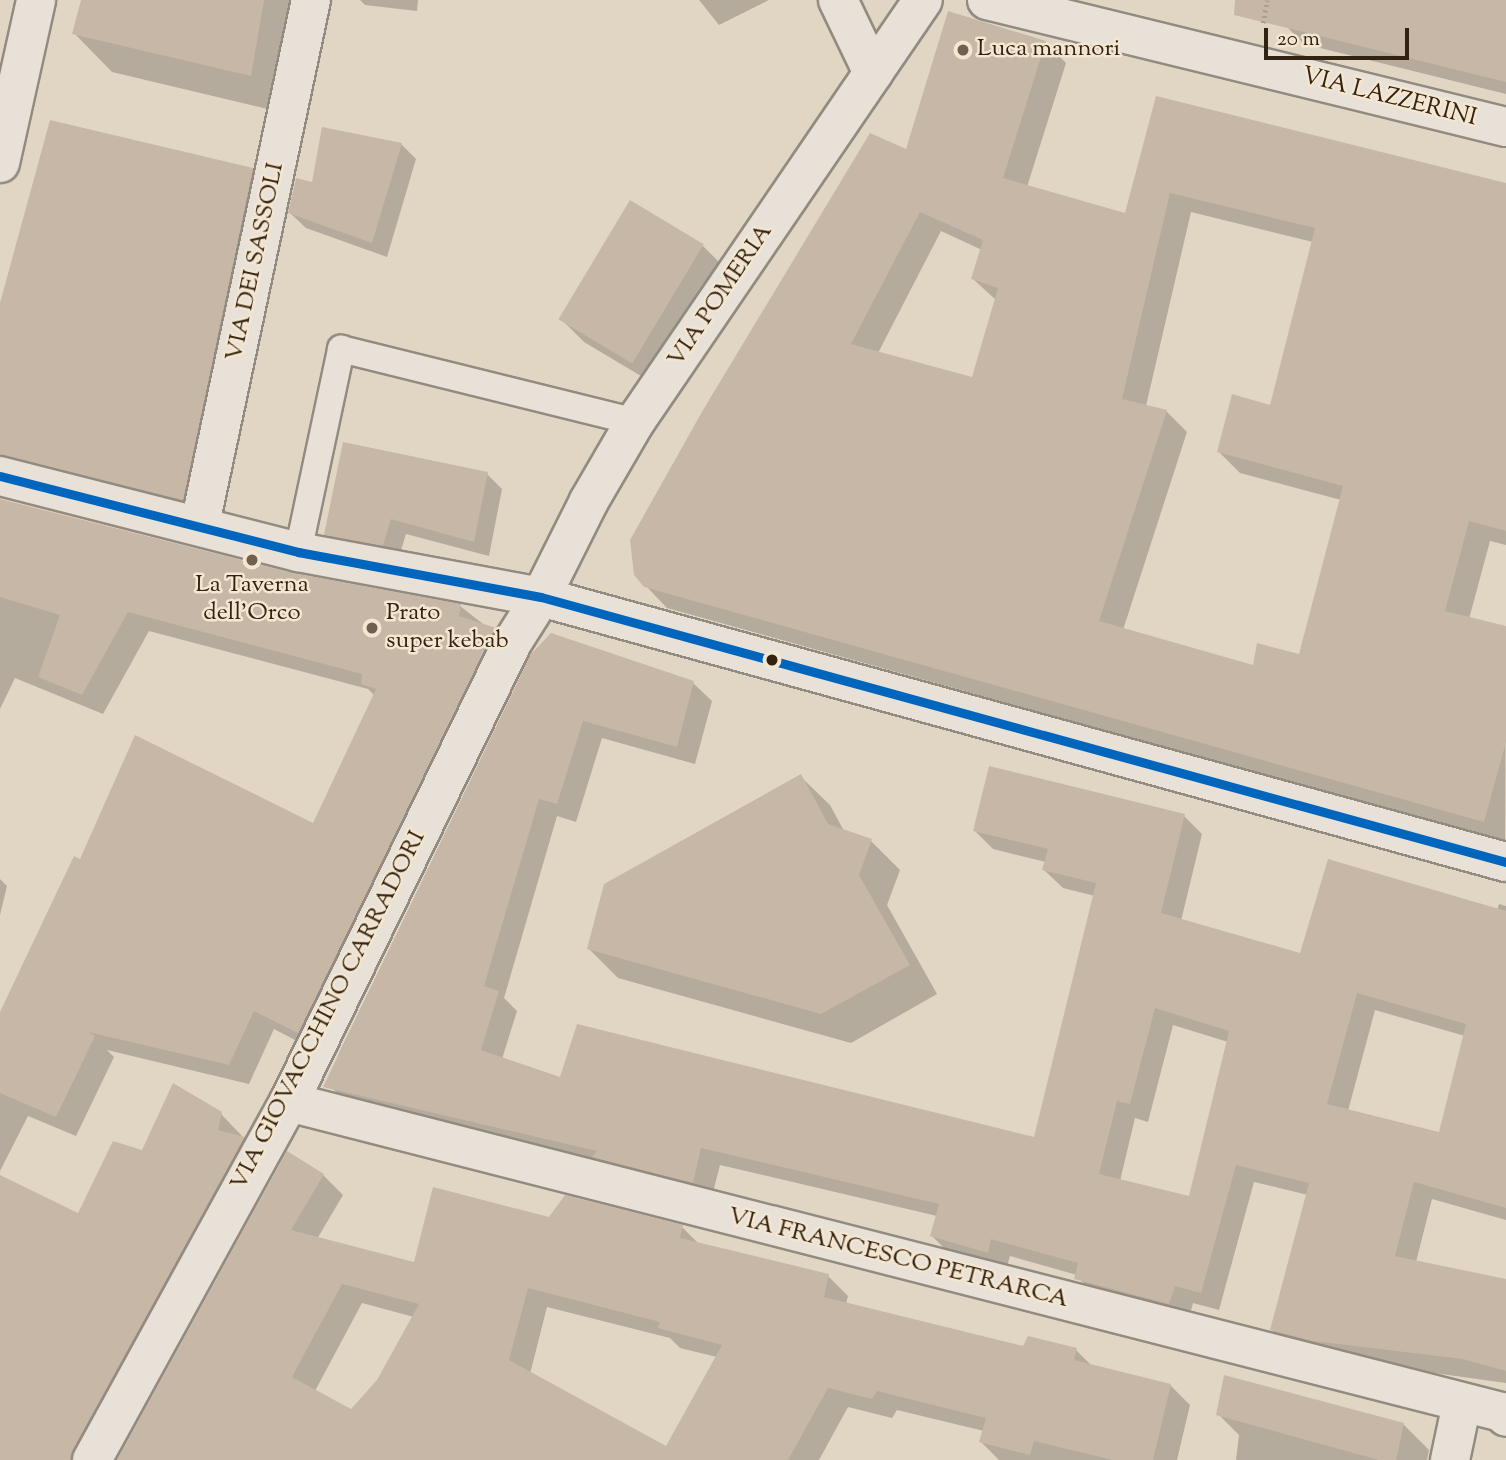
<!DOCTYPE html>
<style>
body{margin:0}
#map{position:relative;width:1506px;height:1460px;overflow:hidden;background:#e1d6c4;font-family:"Sorts Mill Goudy",serif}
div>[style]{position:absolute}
.shadow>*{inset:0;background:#0003}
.building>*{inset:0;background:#c7b7a7;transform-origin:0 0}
.path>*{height:4.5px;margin-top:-2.25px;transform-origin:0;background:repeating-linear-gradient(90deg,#a6a096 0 2px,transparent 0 5.5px)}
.roads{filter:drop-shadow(2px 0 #938b7f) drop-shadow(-2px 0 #938b7f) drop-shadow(0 2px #938b7f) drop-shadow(0 -2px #938b7f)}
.service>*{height:26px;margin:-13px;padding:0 13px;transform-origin:13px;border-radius:13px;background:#e7e1d8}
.minor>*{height:38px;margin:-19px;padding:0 19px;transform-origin:19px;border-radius:19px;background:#e7e1d8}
.tertiary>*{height:38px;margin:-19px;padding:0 19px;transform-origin:19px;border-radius:19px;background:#e7e1d8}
.bus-1>*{height:9px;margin:-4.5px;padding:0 4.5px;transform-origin:4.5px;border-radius:4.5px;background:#0065bd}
.dots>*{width:19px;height:19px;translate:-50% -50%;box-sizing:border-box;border:4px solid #f4e6d0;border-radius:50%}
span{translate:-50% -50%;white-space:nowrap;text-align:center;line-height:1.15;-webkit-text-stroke:5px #f4e6d0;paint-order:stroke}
.poi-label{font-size:24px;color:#322210}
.left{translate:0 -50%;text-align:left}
.street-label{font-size:24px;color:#322210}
.scale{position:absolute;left:1264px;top:28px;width:145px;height:32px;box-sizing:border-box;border:4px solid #322210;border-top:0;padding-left:9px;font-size:21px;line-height:24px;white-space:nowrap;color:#322210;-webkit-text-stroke:5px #f4e6d0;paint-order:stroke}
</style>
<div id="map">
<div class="shadow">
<i style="clip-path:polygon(82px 0,308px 0,289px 114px,112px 72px,74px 33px)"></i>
<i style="clip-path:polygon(360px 0,418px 0,417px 11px,365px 5px)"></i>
<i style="clip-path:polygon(699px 0,769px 0,719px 25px)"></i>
<i style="clip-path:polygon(1293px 0,1506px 0,1506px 94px,1304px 44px,1287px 27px)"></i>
<i style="clip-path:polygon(evenodd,1045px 42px,1066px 63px,1027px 187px,1126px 215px,1157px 98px,1506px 185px,1506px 545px,1490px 541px,1469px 619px,1506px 628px,1505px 842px,667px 608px,646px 586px,907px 151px,1045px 42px,1191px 212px,1313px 242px,1272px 407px,1219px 452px,1240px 473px,1341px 500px,1300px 657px,1254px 667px,1123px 630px,1187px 432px,1166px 411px,1146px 406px,1191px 212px,1045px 42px,941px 231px,982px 250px,973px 279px,996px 300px,973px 379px,878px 353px,941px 231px)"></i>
<i style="clip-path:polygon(401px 144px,416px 159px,387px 257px,306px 228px,290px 213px,313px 185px)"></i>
<i style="clip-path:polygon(252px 169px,272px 189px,202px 519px,3px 481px,0 497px,0 311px)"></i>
<i style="clip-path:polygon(703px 246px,725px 268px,656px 385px,584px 342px,561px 319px)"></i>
<i style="clip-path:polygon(487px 474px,502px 489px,489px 556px,406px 534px,398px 560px,341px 549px,326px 534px)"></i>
<i style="clip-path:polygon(0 500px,292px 575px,460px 606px,515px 649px,318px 1052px,274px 1029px,249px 1084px,107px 1050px,114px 1057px,76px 1136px,28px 1116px,0 1171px,0 1014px,81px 861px,313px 825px,375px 696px,368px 689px,149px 631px,103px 714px,15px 678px,0 709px)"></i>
<i style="clip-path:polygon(evenodd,533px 655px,693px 683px,712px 701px,695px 764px,602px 738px,576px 822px,557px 816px,504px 998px,517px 1011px,502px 1059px,561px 1079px,1036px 1139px,1095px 896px,1063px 888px,1044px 870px,1046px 862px,993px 849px,975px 831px,1184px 816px,1202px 834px,1181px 921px,1302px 955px,1497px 910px,1499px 904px,1506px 906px,1506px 1220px,1432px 1199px,1416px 1262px,1506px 1281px,1506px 1383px,1333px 1359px,1290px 1348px,1272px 1330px,1308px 1195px,1254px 1182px,1219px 1310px,1193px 1303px,1188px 1322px,1094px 1297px,1077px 1275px,1010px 1256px,1006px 1270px,950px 1254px,932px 1236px,937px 1216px,720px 1165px,711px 1200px,351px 1106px,332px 1088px,339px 1053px,533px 655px,1375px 1010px,1465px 1036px,1440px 1134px,1348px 1111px,1375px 1010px,533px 655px,1173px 1025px,1228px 1042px,1191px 1198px,1120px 1181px,1135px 1118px,1148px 1122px,1173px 1025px)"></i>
<i style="clip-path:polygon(801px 777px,830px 805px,844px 831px,871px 841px,900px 870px,887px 905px,937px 994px,851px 1043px,618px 978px,589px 949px)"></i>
<i style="clip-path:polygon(0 879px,7px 886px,0 915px)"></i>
<i style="clip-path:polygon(221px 1114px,264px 1159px,98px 1460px,0 1460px,0 1177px,79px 1215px,143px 1153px)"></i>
<i style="clip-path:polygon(evenodd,323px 1175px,343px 1195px,317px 1239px,415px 1264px,549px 1219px,682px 1227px,700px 1245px,828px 1276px,848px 1296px,846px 1304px,1024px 1348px,1076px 1350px,1092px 1366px,1170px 1385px,1190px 1405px,1177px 1460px,999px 1460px,981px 1442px,984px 1431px,897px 1410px,892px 1418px,848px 1407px,819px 1460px,119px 1460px,323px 1175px,362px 1303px,414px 1317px,379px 1381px,351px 1411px,315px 1391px,362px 1303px,323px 1175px,547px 1307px,670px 1338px,680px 1348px,717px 1357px,667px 1449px,530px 1374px,547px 1307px)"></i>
<i style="clip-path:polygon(1218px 1414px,1403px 1424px,1429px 1450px,1427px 1460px,1236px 1460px,1239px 1435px)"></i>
</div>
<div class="building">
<i style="clip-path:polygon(81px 0,264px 0,251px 76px,72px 34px)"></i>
<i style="clip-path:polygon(1235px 0,1506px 0,1506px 82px,1234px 15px)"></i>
<i style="clip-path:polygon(evenodd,948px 11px,1046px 41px,1003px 178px,1125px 213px,1156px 96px,1506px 183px,1506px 531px,1469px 521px,1445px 611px,1506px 626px,1506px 742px,1484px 822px,644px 587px,634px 575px,630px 540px,703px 410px,870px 133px,906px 149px,948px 11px,1170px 193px,1315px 228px,1270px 405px,1232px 394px,1217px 452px,1343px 486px,1299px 654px,1257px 643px,1253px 665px,1099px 621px,1167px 410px,1122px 399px,1170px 193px,948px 11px,920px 212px,983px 240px,971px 279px,998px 288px,972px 377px,851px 344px,920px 212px)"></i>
<i style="clip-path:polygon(50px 120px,253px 168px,183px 500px,0 455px,0 303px)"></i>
<i style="clip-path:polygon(322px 127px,402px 143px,372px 243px,288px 213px,296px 178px,312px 182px)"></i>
<i style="left:630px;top:200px;width:86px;height:139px;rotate:31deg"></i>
<i style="clip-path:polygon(343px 442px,488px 472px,474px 542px,391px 519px,383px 546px,324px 535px)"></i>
<i style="clip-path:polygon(0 499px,293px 573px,461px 604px,459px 616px,496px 628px,298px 1033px,254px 1011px,229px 1065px,88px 1032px,95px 1036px,56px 1117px,0 1093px,0 1012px,74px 856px,80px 859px,135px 735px,313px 823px,376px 689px,361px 684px,362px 674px,128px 612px,82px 695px,38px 677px,60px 615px,0 597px)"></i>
<i style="clip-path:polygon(evenodd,551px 633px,694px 681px,677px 747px,583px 721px,557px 804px,539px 799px,484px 986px,499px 991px,481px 1050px,560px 1077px,577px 1024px,1034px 1137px,1096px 883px,1042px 870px,1048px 849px,973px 831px,989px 766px,1185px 814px,1161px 913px,1300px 953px,1328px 859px,1506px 911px,1506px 1208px,1414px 1182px,1395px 1256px,1506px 1279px,1506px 1371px,1463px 1359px,1313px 1341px,1270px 1330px,1309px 1183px,1236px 1165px,1201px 1293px,1175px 1286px,1169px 1304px,1074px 1279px,1078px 1263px,991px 1239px,988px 1253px,930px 1236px,939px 1204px,701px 1148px,693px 1183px,592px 1157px,597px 1151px,323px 1087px,531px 654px,551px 633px,1357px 993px,1466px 1024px,1439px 1132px,1327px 1104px,1357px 993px,551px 633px,1155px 1008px,1229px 1031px,1189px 1196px,1099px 1174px,1117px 1101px,1130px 1104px,1155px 1008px)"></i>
<i style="clip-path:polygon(801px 774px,828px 824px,872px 839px,859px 875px,910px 965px,821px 1014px,587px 949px,604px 884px)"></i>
<i style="clip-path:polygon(173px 1083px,222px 1112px,218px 1130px,245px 1137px,70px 1460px,0 1460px,0 1175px,78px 1213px,113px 1141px,142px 1150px)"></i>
<i style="clip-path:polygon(evenodd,287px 1151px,324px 1174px,291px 1230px,414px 1262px,433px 1187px,549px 1217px,565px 1195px,683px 1225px,680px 1238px,829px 1274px,824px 1297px,1023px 1346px,1028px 1336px,1077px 1348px,1074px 1360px,1171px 1384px,1153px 1460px,1113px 1460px,1034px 1441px,1030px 1455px,979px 1442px,986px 1418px,877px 1391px,872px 1399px,828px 1388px,788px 1460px,117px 1460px,287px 1151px,342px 1284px,419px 1304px,377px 1380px,351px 1409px,292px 1377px,342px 1284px,287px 1151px,528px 1288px,660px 1322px,658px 1328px,722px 1345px,666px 1446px,509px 1360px,528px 1288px)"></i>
<i style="clip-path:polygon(1224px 1375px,1404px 1423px,1396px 1460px,1379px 1460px,1216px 1415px)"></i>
</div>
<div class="path">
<i style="left:1263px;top:23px;width:23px;rotate:-80deg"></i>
</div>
<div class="roads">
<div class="service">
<i style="left:298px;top:552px;width:208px;rotate:-78deg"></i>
<i style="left:341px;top:349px;width:303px;rotate:13.9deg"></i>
</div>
<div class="minor">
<i style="left:987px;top:0;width:534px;rotate:13.75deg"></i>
<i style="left:873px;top:73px;width:88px;rotate:-55.6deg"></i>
<i style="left:0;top:163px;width:167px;rotate:-77.5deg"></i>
<i style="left:0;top:476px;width:308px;rotate:14.3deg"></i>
<i style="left:298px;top:552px;width:247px;rotate:10.5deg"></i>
<i style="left:200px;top:524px;width:536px;rotate:-78.04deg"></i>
<i style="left:289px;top:1102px;width:1252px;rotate:14.34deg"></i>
<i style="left:1502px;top:1412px;width:6px;rotate:51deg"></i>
<i style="left:1450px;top:1460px;width:58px;rotate:-78.1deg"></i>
</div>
<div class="tertiary">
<i style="left:541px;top:597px;width:1001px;rotate:15.36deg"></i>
<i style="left:92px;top:1460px;width:409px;rotate:-61.2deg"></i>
<i style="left:289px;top:1102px;width:510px;rotate:-64.09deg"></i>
<i style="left:512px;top:643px;width:54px;rotate:-57.8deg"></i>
<i style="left:541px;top:597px;width:107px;rotate:-63.4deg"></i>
<i style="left:589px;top:501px;width:91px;rotate:-59.8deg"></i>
<i style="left:635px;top:422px;width:422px;rotate:-55.7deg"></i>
<i style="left:873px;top:73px;width:81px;rotate:-115.6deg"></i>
</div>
</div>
<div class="bus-1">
<i style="left:0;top:476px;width:308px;rotate:14.3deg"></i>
<i style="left:298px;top:552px;width:247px;rotate:10.5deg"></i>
<i style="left:541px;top:597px;width:1001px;rotate:15.36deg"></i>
</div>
<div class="dots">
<i style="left:963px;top:50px;background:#6f614f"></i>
<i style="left:252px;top:560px;background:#6f614f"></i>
<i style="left:372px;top:628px;background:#6f614f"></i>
<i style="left:772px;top:660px;background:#322210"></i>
</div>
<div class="poi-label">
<span class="left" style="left:977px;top:50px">Luca mannori</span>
<span style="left:252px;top:600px">La Taverna<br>dell'Orco</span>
<span class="left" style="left:386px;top:628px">Prato<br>super kebab</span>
</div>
<div class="street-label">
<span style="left:1389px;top:98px;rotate:14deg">VIA LAZZERINI</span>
<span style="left:256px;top:262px;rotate:-78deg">VIA DEI SASSOLI</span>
<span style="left:721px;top:296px;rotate:-56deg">VIA POMERIA</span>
<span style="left:329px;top:1011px;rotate:-63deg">VIA GIOVACCHINO CARRADORI</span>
<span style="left:898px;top:1259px;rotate:14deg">VIA FRANCESCO PETRARCA</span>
</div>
<div class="scale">20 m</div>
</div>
